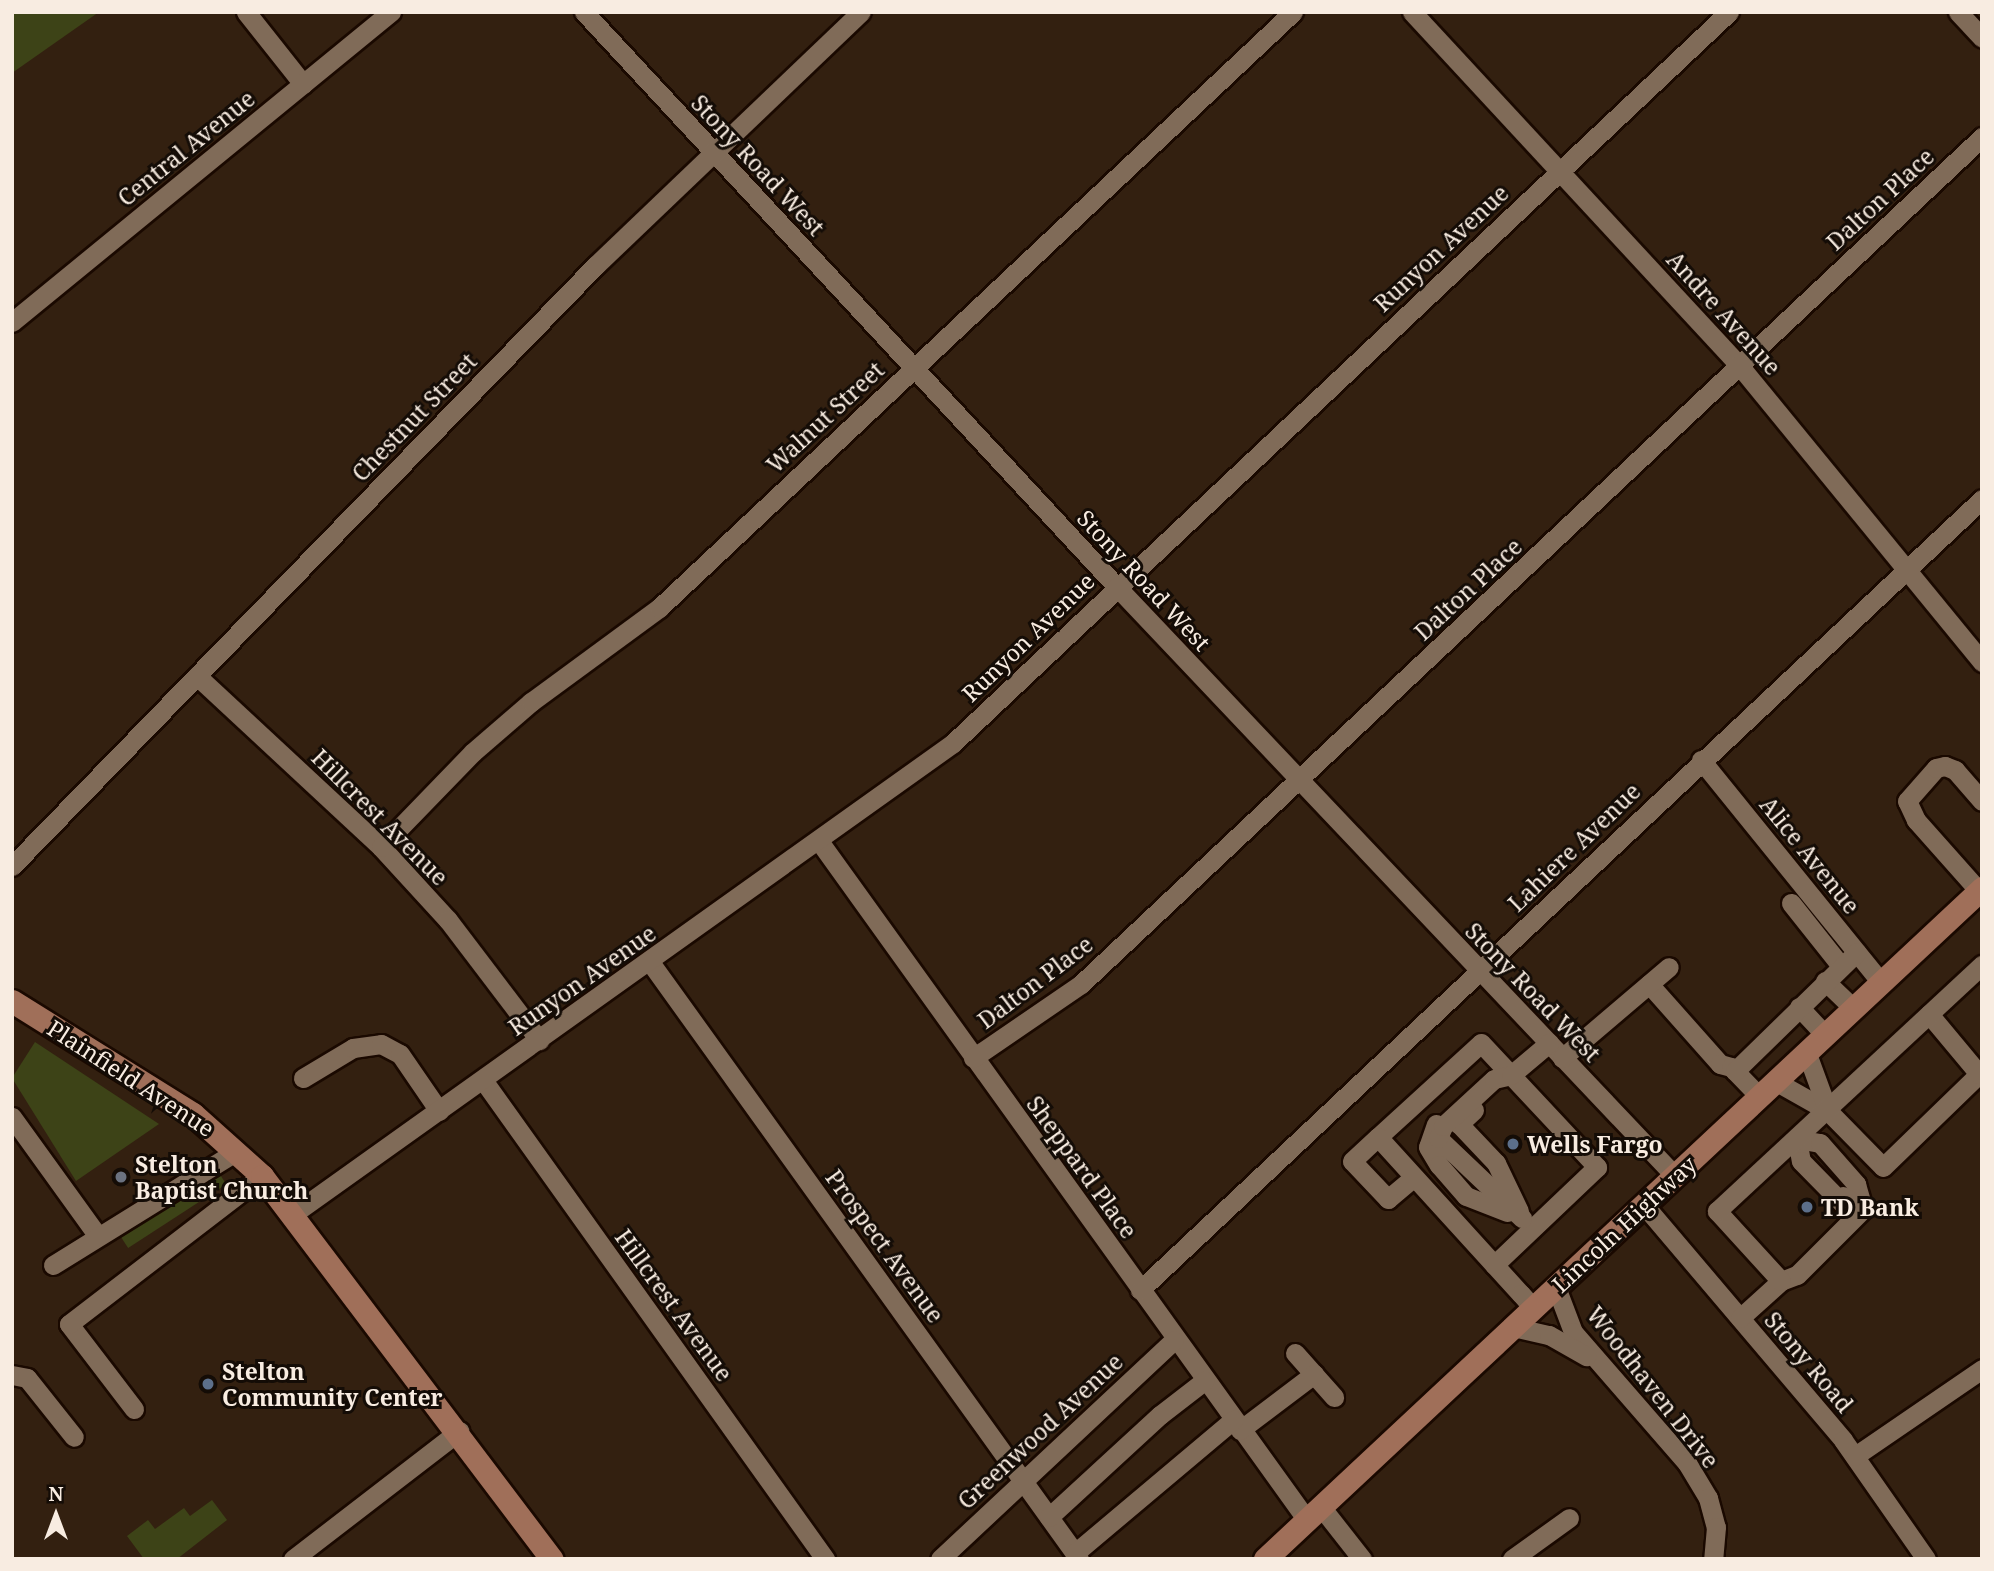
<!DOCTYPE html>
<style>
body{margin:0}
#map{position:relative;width:1994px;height:1571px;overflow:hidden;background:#332010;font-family:"Noto Serif",serif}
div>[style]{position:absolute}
.green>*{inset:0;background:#3d4317;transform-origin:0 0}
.roads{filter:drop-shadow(2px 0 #1a0900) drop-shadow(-2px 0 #1a0900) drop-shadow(0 2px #1a0900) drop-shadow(0 -2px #1a0900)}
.minor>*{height:19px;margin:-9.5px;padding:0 9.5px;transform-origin:9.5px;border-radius:9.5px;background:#806b58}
.major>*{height:23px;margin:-11.5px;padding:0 11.5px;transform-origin:11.5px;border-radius:11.5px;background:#a06f59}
.dots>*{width:19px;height:19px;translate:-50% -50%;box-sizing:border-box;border:4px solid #140c06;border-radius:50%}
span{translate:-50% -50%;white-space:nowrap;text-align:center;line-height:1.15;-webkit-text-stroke:6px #140c06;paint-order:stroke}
.street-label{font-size:23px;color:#f8ece1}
.poi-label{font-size:23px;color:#f8ece1;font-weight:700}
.left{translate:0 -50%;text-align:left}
.frame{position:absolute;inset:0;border:14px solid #f8ece1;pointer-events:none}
.north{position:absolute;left:21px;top:1480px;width:70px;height:70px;-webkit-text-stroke:5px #140c06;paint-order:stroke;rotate:0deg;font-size:19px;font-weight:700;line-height:28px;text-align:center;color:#f8ece1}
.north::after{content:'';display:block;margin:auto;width:24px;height:32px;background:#f8ece1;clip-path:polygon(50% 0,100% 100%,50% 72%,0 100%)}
</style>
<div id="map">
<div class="green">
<i style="clip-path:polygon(12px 12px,99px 12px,12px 73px)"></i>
<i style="clip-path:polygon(35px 1042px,159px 1124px,76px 1181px,12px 1078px)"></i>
<i style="left:217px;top:1170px;width:17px;height:117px;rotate:57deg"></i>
<i style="clip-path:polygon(212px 1500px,227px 1520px,177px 1559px,144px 1559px,127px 1536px,148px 1520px,155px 1529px,184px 1508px,190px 1516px)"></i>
</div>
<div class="roads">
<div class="minor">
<i style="left:246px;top:12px;width:92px;rotate:51.6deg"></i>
<i style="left:584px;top:12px;width:784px;rotate:47.17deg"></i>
<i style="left:1117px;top:587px;width:810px;rotate:46.55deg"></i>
<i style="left:1412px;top:12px;width:481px;rotate:47.2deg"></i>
<i style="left:1739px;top:365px;width:384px;rotate:50.7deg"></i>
<i style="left:1958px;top:12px;width:35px;rotate:47deg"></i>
<i style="left:12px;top:322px;width:490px;rotate:-39.3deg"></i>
<i style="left:197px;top:676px;width:251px;rotate:42.9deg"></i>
<i style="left:381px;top:847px;width:99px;rotate:47.5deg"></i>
<i style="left:448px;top:920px;width:151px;rotate:52.8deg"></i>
<i style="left:1701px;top:760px;width:284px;rotate:51deg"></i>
<i style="left:819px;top:841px;width:836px;rotate:54.3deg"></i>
<i style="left:381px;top:847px;width:132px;rotate:-45.9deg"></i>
<i style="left:473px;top:752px;width:77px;rotate:-40.8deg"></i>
<i style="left:531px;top:702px;width:159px;rotate:-36.3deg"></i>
<i style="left:659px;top:608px;width:870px;rotate:-43.23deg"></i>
<i style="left:12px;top:866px;width:838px;rotate:-45.82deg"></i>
<i style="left:596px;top:265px;width:366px;rotate:-43.7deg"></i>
<i style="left:1979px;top:891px;width:95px;rotate:-131.6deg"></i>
<i style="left:1916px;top:820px;width:21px;rotate:-115deg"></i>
<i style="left:1907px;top:801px;width:44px;rotate:-48.7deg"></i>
<i style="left:1936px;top:768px;width:9px;rotate:-13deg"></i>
<i style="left:1945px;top:766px;width:11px;rotate:22deg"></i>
<i style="left:1955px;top:770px;width:41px;rotate:48.9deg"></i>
<i style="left:1791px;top:903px;width:80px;rotate:51.6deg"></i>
<i style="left:650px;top:962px;width:735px;rotate:54.3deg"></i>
<i style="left:1825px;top:981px;width:37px;rotate:44deg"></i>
<i style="left:1649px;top:984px;width:107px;rotate:48.4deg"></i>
<i style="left:1720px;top:1064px;width:11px;rotate:15deg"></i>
<i style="left:1731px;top:1067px;width:40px;rotate:46deg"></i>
<i style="left:1799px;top:1007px;width:37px;rotate:47deg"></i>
<i style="left:973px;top:1058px;width:131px;rotate:-34.4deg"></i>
<i style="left:1081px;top:984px;width:1237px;rotate:-43.23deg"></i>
<i style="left:1562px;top:1058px;width:140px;rotate:-40.4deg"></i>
<i style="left:1735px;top:1071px;width:170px;rotate:-44.3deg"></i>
<i style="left:303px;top:1078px;width:58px;rotate:-31deg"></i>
<i style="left:353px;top:1048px;width:28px;rotate:-8deg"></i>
<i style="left:381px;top:1044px;width:21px;rotate:28deg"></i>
<i style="left:400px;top:1054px;width:69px;rotate:55.6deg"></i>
<i style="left:483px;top:1080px;width:589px;rotate:54.47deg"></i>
<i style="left:1775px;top:1081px;width:61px;rotate:29.5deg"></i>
<i style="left:1828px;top:1111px;width:64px;rotate:-110.1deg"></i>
<i style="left:1474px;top:1110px;width:21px;rotate:137deg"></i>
<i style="left:1459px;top:1124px;width:54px;rotate:46.5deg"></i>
<i style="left:1496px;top:1163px;width:53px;rotate:64.4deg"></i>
<i style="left:1828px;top:1111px;width:78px;rotate:45.5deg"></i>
<i style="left:1883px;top:1167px;width:134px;rotate:-44.1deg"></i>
<i style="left:1979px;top:1074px;width:78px;rotate:-129.8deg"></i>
<i style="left:12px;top:1117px;width:145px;rotate:54.2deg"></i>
<i style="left:1436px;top:1124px;width:24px;rotate:109deg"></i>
<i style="left:1428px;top:1147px;width:21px;rotate:59deg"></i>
<i style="left:1439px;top:1165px;width:41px;rotate:48.9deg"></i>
<i style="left:1466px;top:1196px;width:44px;rotate:21.3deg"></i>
<i style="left:1378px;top:1137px;width:139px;rotate:-42.4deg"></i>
<i style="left:1481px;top:1043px;width:170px;rotate:46.9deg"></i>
<i style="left:1597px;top:1167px;width:142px;rotate:136.4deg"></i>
<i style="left:1797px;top:1139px;width:22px;rotate:80deg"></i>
<i style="left:1801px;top:1161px;width:66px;rotate:45.6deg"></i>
<i style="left:1797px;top:1139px;width:23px;rotate:10deg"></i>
<i style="left:1820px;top:1143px;width:55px;rotate:48.7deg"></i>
<i style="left:1856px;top:1184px;width:26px;rotate:74deg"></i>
<i style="left:1414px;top:1177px;width:34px;rotate:140deg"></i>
<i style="left:1388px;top:1199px;width:52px;rotate:-133.5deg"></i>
<i style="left:1352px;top:1161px;width:35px;rotate:-43deg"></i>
<i style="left:1378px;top:1137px;width:212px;rotate:47.7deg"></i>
<i style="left:1521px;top:1294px;width:18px;rotate:49deg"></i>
<i style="left:1644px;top:1205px;width:308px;rotate:49.7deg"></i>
<i style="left:1843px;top:1440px;width:145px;rotate:55.1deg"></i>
<i style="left:293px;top:1214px;width:811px;rotate:-35.51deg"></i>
<i style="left:953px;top:743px;width:1066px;rotate:-43.29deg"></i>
<i style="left:1522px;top:1218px;width:116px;rotate:-136.4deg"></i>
<i style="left:1438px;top:1138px;width:13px;rotate:-67deg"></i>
<i style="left:1443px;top:1126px;width:69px;rotate:-42.7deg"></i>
<i style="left:1494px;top:1079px;width:17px;rotate:-13deg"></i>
<i style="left:1511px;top:1075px;width:50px;rotate:-40.1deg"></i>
<i style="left:53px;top:1265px;width:216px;rotate:-31.8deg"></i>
<i style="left:1781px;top:1281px;width:17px;rotate:-21deg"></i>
<i style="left:1797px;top:1275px;width:93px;rotate:-45deg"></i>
<i style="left:1863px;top:1209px;width:24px;rotate:-147deg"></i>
<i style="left:1556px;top:1287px;width:48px;rotate:69.3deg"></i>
<i style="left:1573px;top:1332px;width:174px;rotate:49deg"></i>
<i style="left:1687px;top:1463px;width:41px;rotate:59deg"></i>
<i style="left:1708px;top:1498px;width:30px;rotate:75deg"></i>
<i style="left:1716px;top:1527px;width:32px;rotate:95deg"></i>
<i style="left:1140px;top:1290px;width:1155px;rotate:-43.21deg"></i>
<i style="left:1740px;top:1318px;width:55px;rotate:-42.1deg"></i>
<i style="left:1781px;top:1281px;width:95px;rotate:-132.4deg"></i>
<i style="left:1717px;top:1211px;width:362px;rotate:-42.9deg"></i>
<i style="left:1513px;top:1327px;width:37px;rotate:13deg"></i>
<i style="left:1549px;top:1335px;width:43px;rotate:29.6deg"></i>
<i style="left:1295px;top:1353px;width:59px;rotate:48.4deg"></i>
<i style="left:12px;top:1375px;width:15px;rotate:11deg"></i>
<i style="left:27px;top:1378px;width:75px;rotate:51.5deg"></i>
<i style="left:134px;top:1409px;width:107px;rotate:-127.4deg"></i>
<i style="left:69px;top:1324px;width:243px;rotate:-37.5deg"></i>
<i style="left:1240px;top:1430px;width:93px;rotate:-37.1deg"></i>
<i style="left:1855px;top:1456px;width:154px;rotate:-34.4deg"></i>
<i style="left:1322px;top:1508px;width:65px;rotate:51.9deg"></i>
<i style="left:1049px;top:1517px;width:151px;rotate:-42.6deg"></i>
<i style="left:1160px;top:1415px;width:56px;rotate:-37.7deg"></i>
<i style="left:1075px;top:1553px;width:207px;rotate:-40.1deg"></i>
<i style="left:293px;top:1559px;width:210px;rotate:-37.6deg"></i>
<i style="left:940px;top:1559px;width:320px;rotate:-43.1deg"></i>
<i style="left:1512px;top:1559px;width:70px;rotate:-35.7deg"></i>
</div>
<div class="major">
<i style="left:12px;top:1001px;width:213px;rotate:32deg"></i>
<i style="left:193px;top:1114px;width:93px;rotate:41.9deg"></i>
<i style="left:262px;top:1176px;width:480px;rotate:52.9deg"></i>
<i style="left:1265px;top:1559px;width:982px;rotate:-43.1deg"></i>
</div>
</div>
<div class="dots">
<i style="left:1513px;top:1144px;background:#5c6f8a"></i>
<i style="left:121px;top:1177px;background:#6b7280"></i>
<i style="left:1807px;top:1207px;background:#5c6f8a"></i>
<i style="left:208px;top:1384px;background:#5c6f8a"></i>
</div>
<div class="street-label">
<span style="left:186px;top:148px;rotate:-39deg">Central Avenue</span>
<span style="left:758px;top:165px;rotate:47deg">Stony Road West</span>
<span style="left:1880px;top:199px;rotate:-43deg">Dalton Place</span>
<span style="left:1441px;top:248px;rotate:-43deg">Runyon Avenue</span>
<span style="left:1724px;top:313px;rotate:48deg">Andre Avenue</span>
<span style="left:414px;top:417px;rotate:-46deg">Chestnut Street</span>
<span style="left:825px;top:417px;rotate:-43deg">Walnut Street</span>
<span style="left:1144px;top:580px;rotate:47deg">Stony Road West</span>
<span style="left:1468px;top:589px;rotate:-43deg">Dalton Place</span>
<span style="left:1028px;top:637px;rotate:-44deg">Runyon Avenue</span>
<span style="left:380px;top:817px;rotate:45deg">Hillcrest Avenue</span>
<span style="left:1574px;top:847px;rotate:-44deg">Lahiere Avenue</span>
<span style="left:1810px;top:855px;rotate:51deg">Alice Avenue</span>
<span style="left:582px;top:980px;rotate:-35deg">Runyon Avenue</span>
<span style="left:1035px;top:982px;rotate:-37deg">Dalton Place</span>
<span style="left:1533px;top:992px;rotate:46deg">Stony Road West</span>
<span style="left:131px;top:1078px;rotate:33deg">Plainfield Avenue</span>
<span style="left:1082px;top:1167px;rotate:54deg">Sheppard Place</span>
<span style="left:1624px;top:1224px;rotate:-43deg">Lincoln Highway</span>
<span style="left:885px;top:1246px;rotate:54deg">Prospect Avenue</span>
<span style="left:674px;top:1305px;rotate:54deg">Hillcrest Avenue</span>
<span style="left:1809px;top:1362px;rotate:50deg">Stony Road</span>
<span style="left:1653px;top:1387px;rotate:52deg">Woodhaven Drive</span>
<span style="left:1040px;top:1431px;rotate:-43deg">Greenwood Avenue</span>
</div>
<div class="poi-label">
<span class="left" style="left:1527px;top:1144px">Wells Fargo</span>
<span class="left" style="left:135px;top:1177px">Stelton<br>Baptist Church</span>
<span class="left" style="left:1821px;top:1207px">TD Bank</span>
<span class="left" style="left:222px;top:1384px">Stelton<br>Community Center</span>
</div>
<div class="frame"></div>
<div class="north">N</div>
</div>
